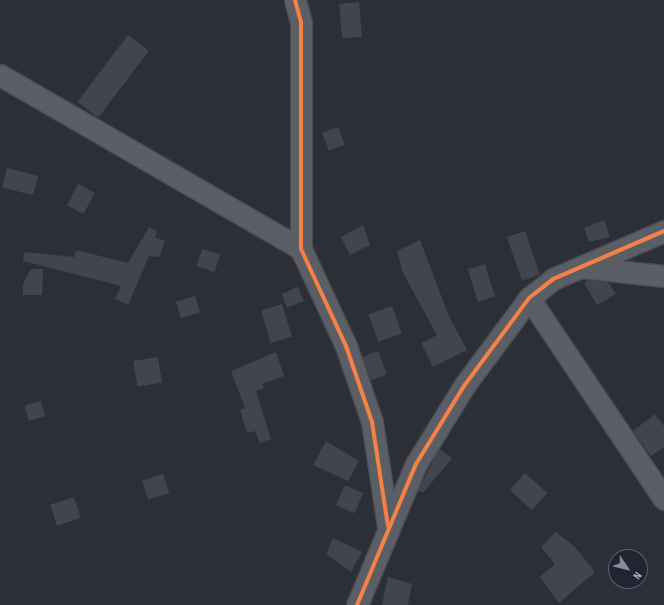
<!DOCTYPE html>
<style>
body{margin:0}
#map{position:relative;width:664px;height:605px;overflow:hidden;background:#2c2f37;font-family:"Sofia Sans Condensed",sans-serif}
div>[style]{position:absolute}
.building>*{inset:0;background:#42454c;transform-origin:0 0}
.roads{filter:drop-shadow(1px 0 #484a50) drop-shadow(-1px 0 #484a50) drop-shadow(0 1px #484a50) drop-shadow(0 -1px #484a50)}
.street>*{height:21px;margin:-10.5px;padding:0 10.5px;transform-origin:10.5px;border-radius:10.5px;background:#5b5e65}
.cycleway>*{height:4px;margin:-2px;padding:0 2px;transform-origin:2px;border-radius:2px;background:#f48246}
span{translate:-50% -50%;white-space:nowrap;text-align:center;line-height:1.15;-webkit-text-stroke:3px #1f2631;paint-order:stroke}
.north{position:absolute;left:608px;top:549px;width:40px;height:40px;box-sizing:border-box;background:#1f2631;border:1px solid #5b626d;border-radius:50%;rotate:125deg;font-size:11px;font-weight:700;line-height:16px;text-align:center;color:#b6bcc7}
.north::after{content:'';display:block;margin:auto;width:14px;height:18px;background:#868b95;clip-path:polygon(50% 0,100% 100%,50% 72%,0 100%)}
</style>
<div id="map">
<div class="building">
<i style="left:359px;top:2px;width:35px;height:20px;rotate:85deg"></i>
<i style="left:128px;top:35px;width:26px;height:84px;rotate:37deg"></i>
<i style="left:338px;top:127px;width:19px;height:17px;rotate:69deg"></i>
<i style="left:7px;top:168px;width:32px;height:20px;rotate:14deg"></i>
<i style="left:78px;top:184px;width:19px;height:24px;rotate:28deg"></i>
<i style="clip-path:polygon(604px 220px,610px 237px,589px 242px,584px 228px)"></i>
<i style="clip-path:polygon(363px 225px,370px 245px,350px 255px,341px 237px)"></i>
<i style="clip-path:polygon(149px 227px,157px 231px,155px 237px,165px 241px,159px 257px,149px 256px,128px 305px,115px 299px,121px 286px,23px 261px,24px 252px,74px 257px,76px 250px,128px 263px)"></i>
<i style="left:525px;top:231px;width:46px;height:19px;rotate:71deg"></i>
<i style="clip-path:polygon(420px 240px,448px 314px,467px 350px,433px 367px,421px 343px,437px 335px,403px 273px,397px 251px)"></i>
<i style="left:202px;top:249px;width:19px;height:18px;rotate:18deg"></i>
<i style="left:485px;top:264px;width:34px;height:18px;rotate:73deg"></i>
<i style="clip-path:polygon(31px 269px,43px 269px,42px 295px,23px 295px,23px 284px)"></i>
<i style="clip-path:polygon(588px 280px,608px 282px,616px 294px,597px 305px,584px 283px)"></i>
<i style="left:298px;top:287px;width:15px;height:18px;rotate:67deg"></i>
<i style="left:195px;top:296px;width:17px;height:20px;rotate:73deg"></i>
<i style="left:282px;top:304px;width:34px;height:22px;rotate:73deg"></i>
<i style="left:392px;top:306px;width:29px;height:25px;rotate:70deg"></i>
<i style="left:378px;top:351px;width:25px;height:17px;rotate:69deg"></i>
<i style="clip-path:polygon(276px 352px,284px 376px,262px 384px,264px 388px,256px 391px,271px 439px,260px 443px,255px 431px,247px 433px,240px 410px,245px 408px,231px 371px)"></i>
<i style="left:158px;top:357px;width:26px;height:25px;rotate:81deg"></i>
<i style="left:41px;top:401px;width:16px;height:17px;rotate:75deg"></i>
<i style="clip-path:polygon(655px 414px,664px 426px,664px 447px,651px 456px,633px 431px)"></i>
<i style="clip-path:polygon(326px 441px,359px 461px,348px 481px,313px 465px)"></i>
<i style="clip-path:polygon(439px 449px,452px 458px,423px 493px,418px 490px)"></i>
<i style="left:525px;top:473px;width:30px;height:23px;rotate:42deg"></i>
<i style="left:163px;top:474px;width:20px;height:22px;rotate:72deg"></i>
<i style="left:345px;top:485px;width:20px;height:22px;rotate:24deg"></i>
<i style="left:74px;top:497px;width:22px;height:25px;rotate:72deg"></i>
<i style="clip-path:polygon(556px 532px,575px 547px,595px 572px,559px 603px,540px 577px,555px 564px,541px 547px)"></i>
<i style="clip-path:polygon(333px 538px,362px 552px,351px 572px,326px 554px)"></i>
<i style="clip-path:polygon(388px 577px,412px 584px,408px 605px,382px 605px)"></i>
</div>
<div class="roads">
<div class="street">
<i style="left:295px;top:0;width:23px;rotate:75deg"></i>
<i style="left:301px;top:22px;width:227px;rotate:90deg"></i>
<i style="left:301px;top:249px;width:107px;rotate:65.1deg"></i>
<i style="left:346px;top:346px;width:80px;rotate:71.1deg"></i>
<i style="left:372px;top:422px;width:105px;rotate:81.3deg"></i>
<i style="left:0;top:75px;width:348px;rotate:30deg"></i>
<i style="left:581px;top:267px;width:83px;rotate:6.2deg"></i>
<i style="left:529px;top:298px;width:242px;rotate:56.1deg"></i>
<i style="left:357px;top:605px;width:153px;rotate:-67.3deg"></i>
<i style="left:416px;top:464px;width:92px;rotate:-58.4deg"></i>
<i style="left:464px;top:386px;width:109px;rotate:-53.5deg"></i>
<i style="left:529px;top:298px;width:31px;rotate:-38deg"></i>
<i style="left:553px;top:279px;width:121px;rotate:-23.4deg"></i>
</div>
</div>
<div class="cycleway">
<i style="left:295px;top:0;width:23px;rotate:75deg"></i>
<i style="left:301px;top:22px;width:227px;rotate:90deg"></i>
<i style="left:301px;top:249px;width:107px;rotate:65.1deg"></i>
<i style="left:346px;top:346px;width:80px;rotate:71.1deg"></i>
<i style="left:372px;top:422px;width:105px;rotate:81.3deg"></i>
<i style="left:357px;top:605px;width:153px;rotate:-67.3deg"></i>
<i style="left:416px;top:464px;width:92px;rotate:-58.4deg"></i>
<i style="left:464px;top:386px;width:109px;rotate:-53.5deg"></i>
<i style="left:529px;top:298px;width:31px;rotate:-38deg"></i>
<i style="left:553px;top:279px;width:121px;rotate:-23.4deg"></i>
</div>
<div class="north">N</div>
</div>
